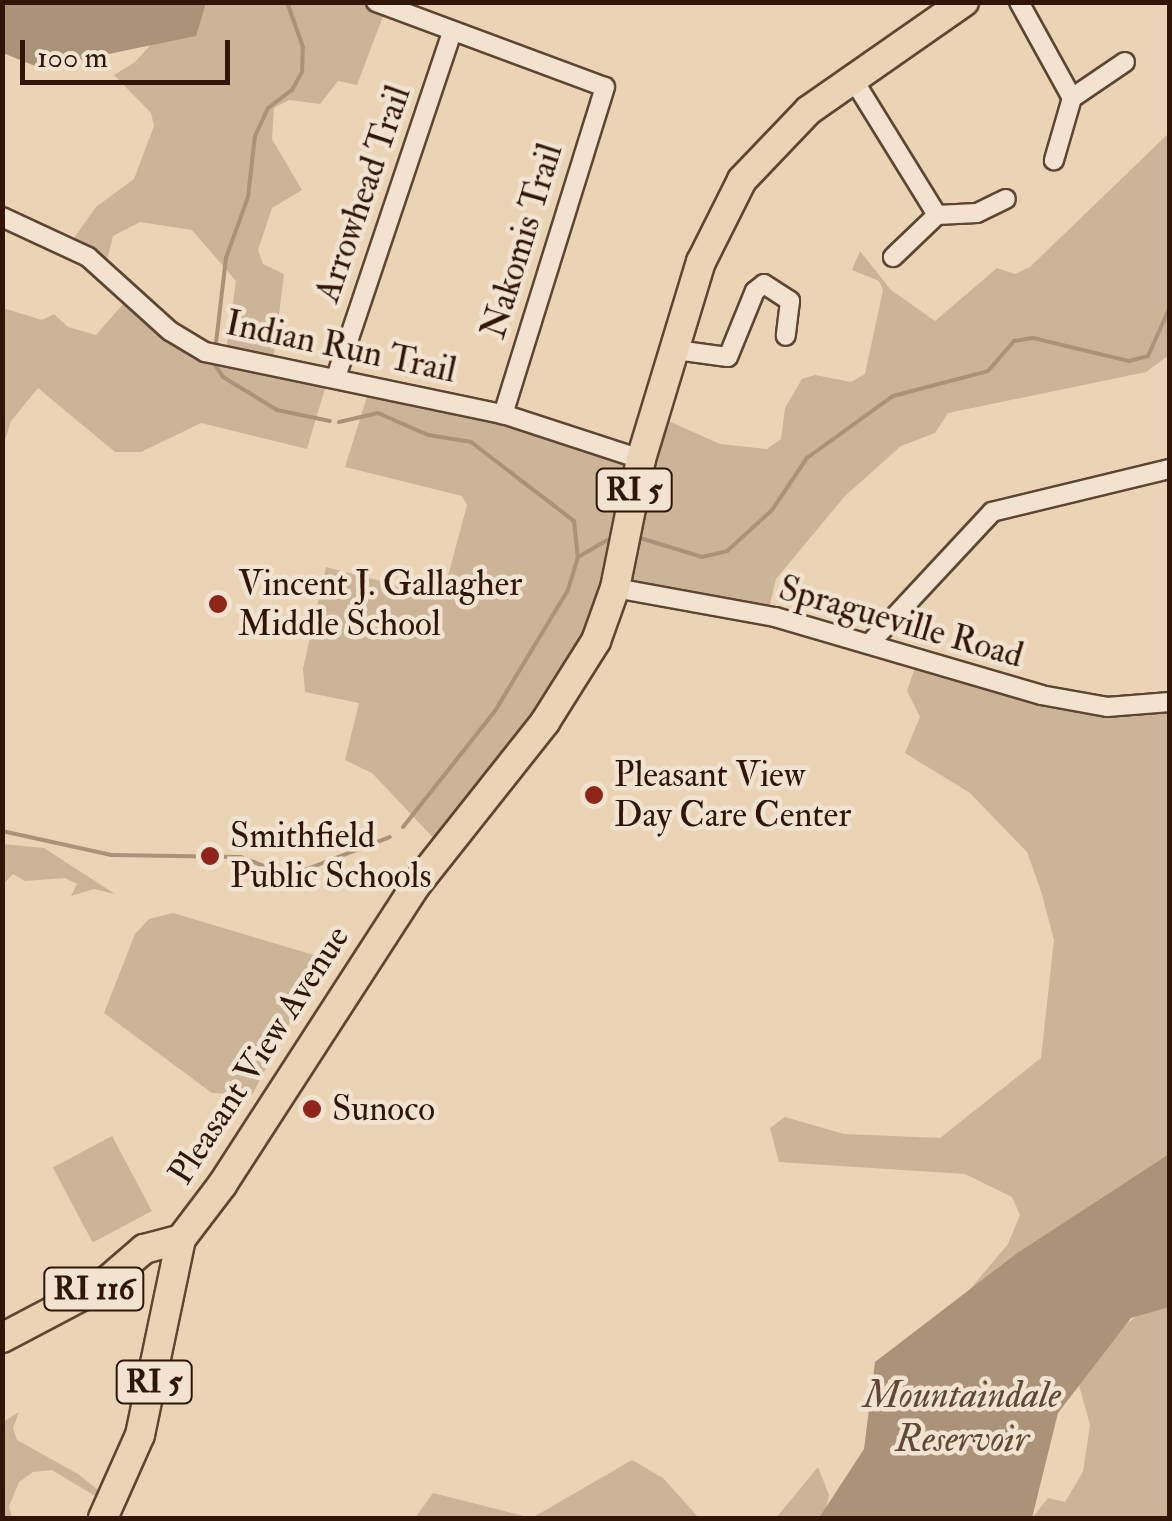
<!DOCTYPE html>
<style>
body{margin:0}
#map{position:relative;width:1172px;height:1521px;overflow:hidden;background:#ead4b5;font-family:"IM FELL Double Pica",serif}
div>[style]{position:absolute}
.green>*{inset:0;background:#cbb497;transform-origin:0 0}
.water>*{inset:0;background:#ab937a}
.stream>*{height:4px;margin:-2px;padding:0 2px;transform-origin:2px;border-radius:2px;background:#ab937a}
.roads{filter:drop-shadow(2px 0 #5f4632) drop-shadow(-2px 0 #5f4632) drop-shadow(0 2px #5f4632) drop-shadow(0 -2px #5f4632)}
.minor>*{height:18px;margin:-9px;padding:0 9px;transform-origin:9px;border-radius:9px;background:#f1e3cf}
.primary>*{height:28px;margin:-14px;padding:0 14px;transform-origin:14px;border-radius:14px;background:#ead4b5}
.dots>*{width:28px;height:28px;translate:-50% -50%;box-sizing:border-box;border:5px solid #f1e3cf;border-radius:50%}
span{translate:-50% -50%;white-space:nowrap;text-align:center;line-height:1.15;-webkit-text-stroke:9px #f1e3cf;paint-order:stroke}
.shield-label span{padding:2px 8px;background:#f1e3cf;border:2px solid;border-radius:8px;-webkit-text-stroke-width:0}
.shield-label{font-size:32px;color:#311607;font-weight:700}
.street-label{font-size:35px;color:#311607}
.poi-label{font-size:35px;color:#311607}
.left{translate:0 -50%;text-align:left}
.water-label{font-size:38px;color:#624835;font-style:italic}
.frame{position:absolute;inset:0;border:5px solid #311607;pointer-events:none}
.scale{position:absolute;left:20px;top:40px;width:210px;height:45px;box-sizing:border-box;border:5px solid #311607;border-top:0;padding-left:12px;font-size:30px;line-height:35px;white-space:nowrap;color:#311607;-webkit-text-stroke:8px #f1e3cf;paint-order:stroke}
</style>
<div id="map">
<div class="green">
<i style="clip-path:polygon(189px 3px,388px 3px,357px 85px,338px 81px,320px 104px,289px 100px,274px 108px,272px 139px,302px 190px,272px 208px,258px 250px,263px 264px,284px 274px,273px 363px,329px 375px,307px 449px,201px 423px,141px 452px,115px 452px,38px 388px,11px 421px,3px 446px,3px 308px,42px 320px,54px 314px,68px 327px,96px 335px,131px 295px,173px 330px,226px 351px,236px 281px,192px 230px,140px 222px,113px 236px,105px 268px,69px 245px,96px 207px,134px 179px,154px 126px,151px 113px,114px 75px,135px 62px)"></i>
<i style="clip-path:polygon(1169px 133px,1169px 355px,1146px 372px,948px 413px,935px 433px,901px 446px,845px 496px,776px 579px,768px 612px,613px 580px,571px 682px,442px 847px,372px 773px,345px 760px,359px 703px,305px 692px,303px 669px,326px 567px,435px 595px,444px 591px,467px 505px,462px 496px,345px 467px,371px 384px,641px 456px,655px 415px,720px 444px,767px 449px,781px 439px,785px 408px,802px 379px,815px 375px,851px 382px,865px 374px,883px 290px,879px 281px,852px 270px,860px 251px,891px 290px,935px 321px,997px 268px,1015px 274px,1030px 267px)"></i>
<i style="clip-path:polygon(918px 659px,1080px 701px,1169px 702px,1169px 1171px,956px 1306px,1008px 1244px,1020px 1215px,1012px 1197px,965px 1174px,779px 1162px,770px 1128px,785px 1117px,844px 1134px,940px 1138px,1041px 1058px,1054px 940px,1041px 891px,1027px 852px,970px 793px,905px 753px,920px 717px,907px 691px)"></i>
<i style="clip-path:polygon(3px 844px,44px 848px,115px 894px,94px 889px,71px 896px,77px 884px,65px 878px,25px 881px,13px 874px,4px 883px)"></i>
<i style="clip-path:polygon(173px 913px,324px 958px,252px 1095px,212px 1093px,104px 1013px,135px 934px,149px 919px)"></i>
<i style="left:112px;top:1136px;width:85px;height:67px;rotate:62deg"></i>
<i style="clip-path:polygon(1169px 1289px,1169px 1518px,1032px 1518px,1048px 1498px,1065px 1502px,1083px 1472px,1090px 1425px,1078px 1381px,1111px 1337px)"></i>
<i style="clip-path:polygon(19px 1412px,13px 1428px,17px 1440px,78px 1474px,112px 1501px,110px 1505px,52px 1470px,33px 1472px,19px 1482px,9px 1506px,12px 1518px,3px 1518px,3px 1422px)"></i>
<i style="clip-path:polygon(632px 1460px,663px 1478px,699px 1518px,532px 1518px)"></i>
<i style="clip-path:polygon(818px 1467px,829px 1495px,824px 1518px,776px 1518px)"></i>
<i style="clip-path:polygon(433px 1493px,532px 1518px,415px 1518px)"></i>
</div>
<div class="water">
<i style="clip-path:polygon(2px 3px,3px 2px,206px 3px,196px 36px,40px 68px,3px 53px)"></i>
<i style="clip-path:polygon(1169px 1154px,1169px 1307px,1131px 1318px,1058px 1413px,1032px 1518px,819px 1518px,864px 1449px,875px 1362px,1016px 1254px)"></i>
</div>
<div class="stream">
<i style="left:216px;top:343px;width:86px;rotate:-83.3deg"></i>
<i style="left:226px;top:258px;width:65px;rotate:-70.2deg"></i>
<i style="left:248px;top:197px;width:61px;rotate:-83.5deg"></i>
<i style="left:255px;top:136px;width:31px;rotate:-65deg"></i>
<i style="left:268px;top:108px;width:30px;rotate:-37deg"></i>
<i style="left:292px;top:90px;width:21px;rotate:-61deg"></i>
<i style="left:302px;top:72px;width:25px;rotate:-88deg"></i>
<i style="left:303px;top:47px;width:48px;rotate:-109.6deg"></i>
<i style="left:213px;top:362px;width:18px;rotate:56deg"></i>
<i style="left:223px;top:377px;width:63px;rotate:31.4deg"></i>
<i style="left:277px;top:410px;width:54px;rotate:11.7deg"></i>
<i style="left:339px;top:422px;width:40px;rotate:-13deg"></i>
<i style="left:378px;top:413px;width:55px;rotate:23.7deg"></i>
<i style="left:428px;top:435px;width:44px;rotate:9.2deg"></i>
<i style="left:471px;top:442px;width:130px;rotate:37.5deg"></i>
<i style="left:574px;top:521px;width:36px;rotate:84deg"></i>
<i style="left:578px;top:557px;width:34px;rotate:107deg"></i>
<i style="left:568px;top:590px;width:141px;rotate:121.1deg"></i>
<i style="left:495px;top:711px;width:148px;rotate:128.4deg"></i>
<i style="left:640px;top:538px;width:65px;rotate:17deg"></i>
<i style="left:702px;top:557px;width:26px;rotate:-13deg"></i>
<i style="left:727px;top:551px;width:61px;rotate:-42.3deg"></i>
<i style="left:772px;top:510px;width:63px;rotate:-56.1deg"></i>
<i style="left:807px;top:458px;width:106px;rotate:-35.8deg"></i>
<i style="left:893px;top:396px;width:98px;rotate:-14.7deg"></i>
<i style="left:988px;top:371px;width:40px;rotate:-49deg"></i>
<i style="left:1014px;top:341px;width:19px;rotate:-9deg"></i>
<i style="left:1033px;top:338px;width:99px;rotate:13.5deg"></i>
<i style="left:1129px;top:361px;width:20px;rotate:-15deg"></i>
<i style="left:1148px;top:356px;width:54px;rotate:-65.8deg"></i>
<i style="left:578px;top:557px;width:34px;rotate:-30deg"></i>
<i style="left:2px;top:831px;width:112px;rotate:12.4deg"></i>
<i style="left:111px;top:855px;width:130px;rotate:0.9deg"></i>
<i style="left:241px;top:857px;width:52px;rotate:21.6deg"></i>
<i style="left:289px;top:876px;width:108px;rotate:-21.1deg"></i>
</div>
<div class="roads">
<div class="minor">
<i style="left:376px;top:2px;width:244px;rotate:20.4deg"></i>
<i style="left:605px;top:87px;width:343px;rotate:107.3deg"></i>
<i style="left:1019px;top:2px;width:110px;rotate:61.1deg"></i>
<i style="left:1072px;top:98px;width:65px;rotate:106.2deg"></i>
<i style="left:853px;top:79px;width:160px;rotate:58.3deg"></i>
<i style="left:937px;top:215px;width:61px;rotate:136.3deg"></i>
<i style="left:1072px;top:98px;width:64px;rotate:-34.2deg"></i>
<i style="left:937px;top:215px;width:40px;rotate:-2.9deg"></i>
<i style="left:977px;top:213px;width:32px;rotate:-26deg"></i>
<i style="left:2px;top:217px;width:95px;rotate:24.9deg"></i>
<i style="left:88px;top:257px;width:110px;rotate:42.1deg"></i>
<i style="left:170px;top:331px;width:41px;rotate:31deg"></i>
<i style="left:205px;top:352px;width:304px;rotate:11.8deg"></i>
<i style="left:503px;top:414px;width:145px;rotate:18.1deg"></i>
<i style="left:676px;top:350px;width:52px;rotate:7.7deg"></i>
<i style="left:728px;top:357px;width:71px;rotate:-67.8deg"></i>
<i style="left:755px;top:291px;width:11px;rotate:-38deg"></i>
<i style="left:764px;top:284px;width:31px;rotate:33deg"></i>
<i style="left:790px;top:301px;width:35px;rotate:97deg"></i>
<i style="left:336px;top:377px;width:364px;rotate:-71.4deg"></i>
<i style="left:615px;top:588px;width:163px;rotate:10.3deg"></i>
<i style="left:775px;top:617px;width:277px;rotate:16.3deg"></i>
<i style="left:1041px;top:695px;width:67px;rotate:10.3deg"></i>
<i style="left:1107px;top:707px;width:63px;rotate:-4.5deg"></i>
<i style="left:870px;top:643px;width:179px;rotate:-47deg"></i>
<i style="left:992px;top:512px;width:183px;rotate:-13.6deg"></i>
</div>
<div class="primary">
<i style="left:2px;top:1338px;width:112px;rotate:-27.7deg"></i>
<i style="left:101px;top:1286px;width:57px;rotate:-40.7deg"></i>
<i style="left:144px;top:1249px;width:38px;rotate:-15deg"></i>
<i style="left:181px;top:1239px;width:68px;rotate:-52.8deg"></i>
<i style="left:222px;top:1185px;width:357px;rotate:-57.1deg"></i>
<i style="left:416px;top:885px;width:208px;rotate:-51.6deg"></i>
<i style="left:545px;top:722px;width:96px;rotate:-57.8deg"></i>
<i style="left:596px;top:641px;width:56px;rotate:-70.3deg"></i>
<i style="left:615px;top:588px;width:132px;rotate:-78.6deg"></i>
<i style="left:641px;top:459px;width:206px;rotate:-73.1deg"></i>
<i style="left:701px;top:262px;width:92px;rotate:-63.4deg"></i>
<i style="left:742px;top:180px;width:97px;rotate:-46.3deg"></i>
<i style="left:809px;top:110px;width:189px;rotate:-34.9deg"></i>
<i style="left:103px;top:1518px;width:91px;rotate:-66deg"></i>
<i style="left:140px;top:1435px;width:200px;rotate:-78.2deg"></i>
</div>
</div>
<div class="dots">
<i style="left:218px;top:604px;background:#8f2418"></i>
<i style="left:594px;top:795px;background:#8f2418"></i>
<i style="left:210px;top:856px;background:#8f2418"></i>
<i style="left:312px;top:1109px;background:#8f2418"></i>
</div>
<div class="shield-label">
<span style="left:634px;top:490px">RI 5</span>
<span style="left:94px;top:1289px">RI 116</span>
<span style="left:154px;top:1382px">RI 5</span>
</div>
<div class="street-label">
<span style="left:363px;top:194px;rotate:-71deg">Arrowhead Trail</span>
<span style="left:522px;top:241px;rotate:-73deg">Nakomis Trail</span>
<span style="left:341px;top:347px;rotate:12deg">Indian Run Trail</span>
<span style="left:901px;top:622px;rotate:16deg">Spragueville Road</span>
<span style="left:259px;top:1055px;rotate:-57deg">Pleasant View Avenue</span>
</div>
<div class="poi-label">
<span class="left" style="left:238px;top:604px">Vincent J. Gallagher<br>Middle School</span>
<span class="left" style="left:614px;top:795px">Pleasant View<br>Day Care Center</span>
<span class="left" style="left:230px;top:856px">Smithfield<br>Public Schools</span>
<span class="left" style="left:332px;top:1109px">Sunoco</span>
</div>
<div class="water-label">
<span style="left:962px;top:1418px">Mountaindale<br>Reservoir</span>
</div>
<div class="frame"></div>
<div class="scale">100 m</div>
</div>
